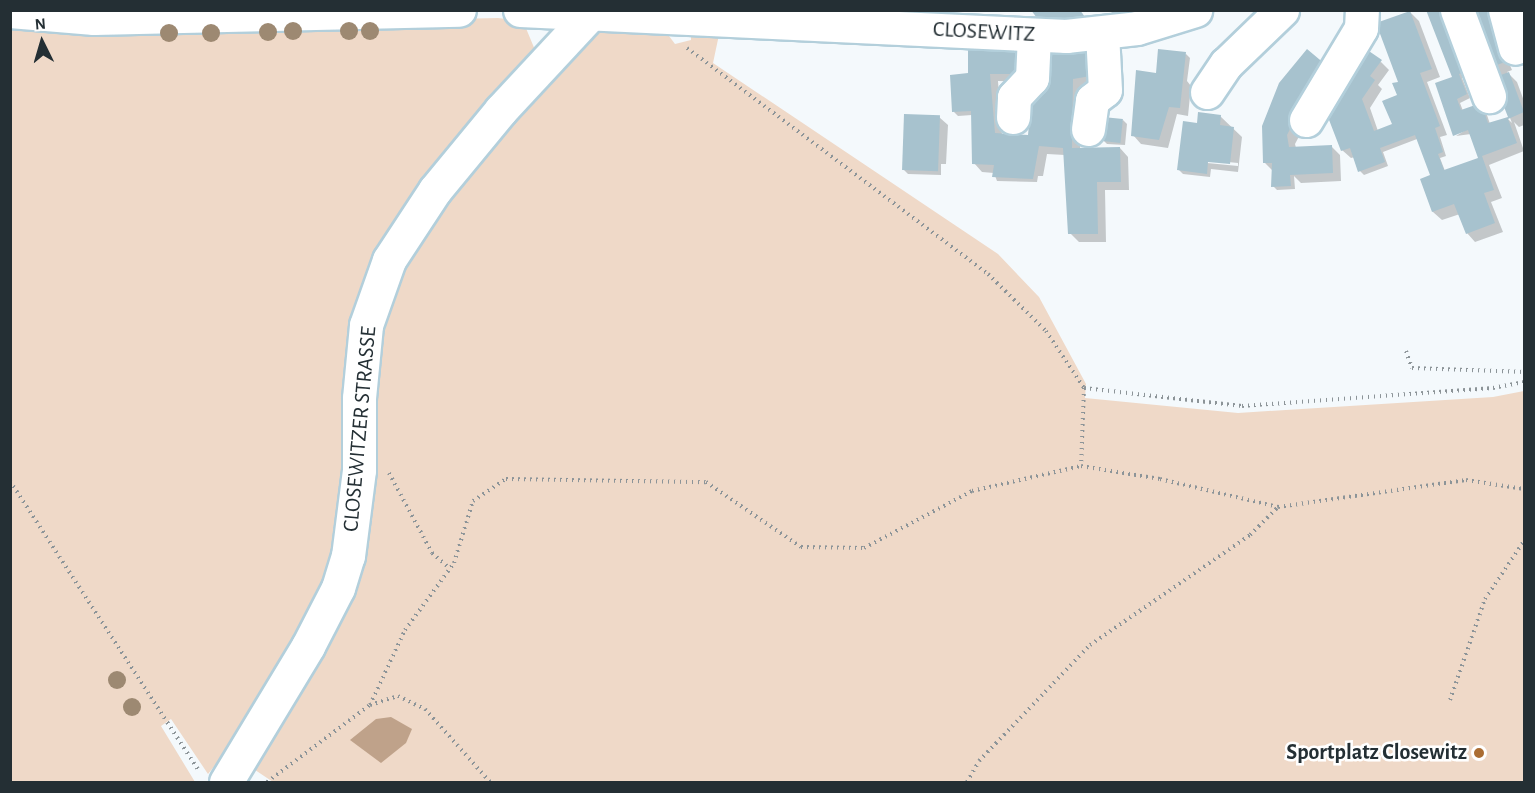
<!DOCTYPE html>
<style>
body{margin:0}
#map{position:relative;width:1535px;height:793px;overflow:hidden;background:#f4f9fc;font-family:"Alegreya Sans",sans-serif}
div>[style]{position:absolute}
.green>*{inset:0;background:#efd9c8}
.water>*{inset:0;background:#bfa28a}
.shadow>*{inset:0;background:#0003}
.building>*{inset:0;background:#a7c2ce;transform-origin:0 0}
.path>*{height:4px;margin-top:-2px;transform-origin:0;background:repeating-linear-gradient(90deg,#8c9498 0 1.5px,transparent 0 6px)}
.roads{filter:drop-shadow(2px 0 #b3cfdb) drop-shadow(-2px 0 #b3cfdb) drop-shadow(0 2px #b3cfdb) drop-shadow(0 -2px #b3cfdb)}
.minor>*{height:33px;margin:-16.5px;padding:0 16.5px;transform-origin:16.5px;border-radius:16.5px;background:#fff}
.trees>*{width:18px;height:18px;margin:-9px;border-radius:50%;background:#9d8972}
.dots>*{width:16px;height:16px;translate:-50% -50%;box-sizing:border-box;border:3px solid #fff;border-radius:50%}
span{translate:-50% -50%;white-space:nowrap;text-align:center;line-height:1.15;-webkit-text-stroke:5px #fff;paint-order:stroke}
.street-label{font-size:22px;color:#242f34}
.poi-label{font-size:22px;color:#242f34;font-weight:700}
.right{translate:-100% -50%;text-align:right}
.frame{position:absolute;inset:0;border:12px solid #242f34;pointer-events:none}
.north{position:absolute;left:12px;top:12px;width:60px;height:60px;-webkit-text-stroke:4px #fff;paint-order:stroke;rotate:355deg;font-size:16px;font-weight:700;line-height:24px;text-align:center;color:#242f34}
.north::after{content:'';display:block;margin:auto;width:21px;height:27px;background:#242f34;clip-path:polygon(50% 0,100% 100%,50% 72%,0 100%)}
</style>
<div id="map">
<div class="green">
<i style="clip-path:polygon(498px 18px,523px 21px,535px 50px,399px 218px,329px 583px,241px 733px,208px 774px,171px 719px,161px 726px,195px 782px,11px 782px,10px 22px,96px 27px)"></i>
<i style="clip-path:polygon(691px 26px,720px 30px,713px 63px,998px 254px,1039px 297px,1086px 384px,1085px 398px,1238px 413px,1493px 397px,1524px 391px,1524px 782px,273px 782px,249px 766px,316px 653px,377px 330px,401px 267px,466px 173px,579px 46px,609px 27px,663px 28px,675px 44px,691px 40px)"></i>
</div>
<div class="water">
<i style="clip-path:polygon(391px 717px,412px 729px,406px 743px,381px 763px,350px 740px,376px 719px)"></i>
</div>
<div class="shadow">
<i style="clip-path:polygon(900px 10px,927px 10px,927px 13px)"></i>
<i style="clip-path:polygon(1111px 10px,1125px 10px,1127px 18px,1113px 17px)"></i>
<i style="clip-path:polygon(1428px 10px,1477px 73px,1462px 78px,1470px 98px,1460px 103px,1463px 111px,1485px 109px,1490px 124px,1507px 118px,1512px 123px,1467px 10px,1509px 63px,1512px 70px,1507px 72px,1517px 82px,1524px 101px,1524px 125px,1519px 127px,1514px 122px,1524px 151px,1489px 165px,1502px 198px,1491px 202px,1503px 232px,1475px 242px,1467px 233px,1460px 214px,1442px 220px,1433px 212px,1422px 180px,1432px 176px,1417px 139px,1383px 152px,1388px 166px,1364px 175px,1360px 171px,1355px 157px,1351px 158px,1342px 150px,1362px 101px,1338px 81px,1312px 112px,1295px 144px,1296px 148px,1331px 146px,1340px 155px,1341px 181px,1301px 183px,1294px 176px,1295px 189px,1277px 190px,1273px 186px,1273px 171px,1265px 163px,1331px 71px,1381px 62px,1389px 70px,1378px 85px,1382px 89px,1370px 108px,1378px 131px,1394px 125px,1410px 12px,1419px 21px,1440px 77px,1427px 82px,1447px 135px,1440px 137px,1446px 156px,1440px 158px,1445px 171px,1480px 158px,1471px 134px,1456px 136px,1469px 128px,1454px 134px,1454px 78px)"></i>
<i style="clip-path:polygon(970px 45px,1033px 82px,998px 81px,1002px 135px,1032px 136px,1043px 93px,1044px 55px,1105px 83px,1081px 87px,1080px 149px,1120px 148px,1128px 157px,1129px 190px,1105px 190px,1106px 242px,1079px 242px,1070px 233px,1065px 155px,1047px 154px,1043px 176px,1038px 176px,1037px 182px,997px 181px,994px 173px,982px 172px,974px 163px,972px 115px,958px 116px,954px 112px,971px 78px)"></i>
<i style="clip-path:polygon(1186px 54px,1190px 58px,1187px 81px,1191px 86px,1188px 116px,1177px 114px,1168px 148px,1141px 144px,1133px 135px,1157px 74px)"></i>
<i style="clip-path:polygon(evenodd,1220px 116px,1242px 137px,1238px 172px,1211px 169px,1210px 177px,1183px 174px,1179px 170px,1198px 124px,1220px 116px,1187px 158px,1238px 163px,1238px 166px,1187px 161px,1187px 158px)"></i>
<i style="clip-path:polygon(939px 117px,948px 125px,946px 164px,941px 164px,941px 175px,908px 174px,904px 170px)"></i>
<i style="clip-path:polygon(1123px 120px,1127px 124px,1125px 145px,1107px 144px,1103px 140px)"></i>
</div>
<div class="building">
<i style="clip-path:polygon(1031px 10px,1080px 10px,1087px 20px,1042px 25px)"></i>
<i style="clip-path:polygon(1426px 10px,1451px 10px,1474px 69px,1459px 74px,1467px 94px,1457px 99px,1461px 110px,1481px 103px,1488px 123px,1508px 117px,1466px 10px,1498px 10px,1505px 62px,1494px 66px,1498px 76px,1509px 72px,1524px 112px,1508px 119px,1517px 143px,1482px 156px,1494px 190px,1484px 193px,1495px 223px,1466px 234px,1454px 204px,1432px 212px,1420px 179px,1430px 175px,1415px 135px,1380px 148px,1385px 162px,1358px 172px,1350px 148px,1341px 151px,1326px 112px,1334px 109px,1328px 94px,1345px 88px,1337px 82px,1363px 47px,1382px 60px,1370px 76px,1375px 80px,1362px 99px,1374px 131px,1392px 124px,1382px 101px,1397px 95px,1392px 83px,1398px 82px,1376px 23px,1410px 11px,1432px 69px,1420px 73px,1440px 126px,1435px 128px,1443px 152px,1438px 154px,1444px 170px,1478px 158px,1468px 130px,1453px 136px,1435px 83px,1452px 77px)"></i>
<i style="clip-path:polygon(968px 43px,1025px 45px,1025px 74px,990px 74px,995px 133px,1028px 135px,1032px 91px,1043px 92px,1042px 54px,1092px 47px,1097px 75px,1073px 79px,1072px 148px,1120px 147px,1121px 182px,1097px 182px,1098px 234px,1068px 234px,1063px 148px,1039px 146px,1033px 179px,992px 177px,994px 165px,972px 164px,971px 111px,952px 112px,950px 75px,968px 73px)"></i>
<i style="clip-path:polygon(1158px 49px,1186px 52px,1180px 108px,1169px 107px,1159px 140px,1131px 136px,1136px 70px,1156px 73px)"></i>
<i style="clip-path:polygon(1307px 49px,1332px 70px,1303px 104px,1287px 135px,1289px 147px,1332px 145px,1333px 173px,1290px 175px,1291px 186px,1271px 187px,1272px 163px,1263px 163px,1262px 126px,1279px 83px)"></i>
<i style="clip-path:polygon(1198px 112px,1221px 115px,1220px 125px,1234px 127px,1230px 164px,1208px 162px,1207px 174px,1177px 170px,1183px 121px,1197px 123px)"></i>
<i style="left:904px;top:114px;width:36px;height:56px;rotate:2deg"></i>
<i style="left:1103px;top:117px;width:20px;height:24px;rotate:6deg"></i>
</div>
<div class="path">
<i style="left:687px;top:48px;width:376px;rotate:36.9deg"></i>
<i style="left:988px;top:274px;width:81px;rotate:44.5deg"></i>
<i style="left:1046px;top:331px;width:69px;rotate:56.3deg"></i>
<i style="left:1084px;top:388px;width:78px;rotate:92.2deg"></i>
<i style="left:1406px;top:351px;width:18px;rotate:71deg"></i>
<i style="left:1412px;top:368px;width:112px;rotate:2deg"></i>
<i style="left:1084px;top:388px;width:159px;rotate:6.5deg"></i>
<i style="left:1242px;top:406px;width:252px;rotate:-4.1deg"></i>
<i style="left:1493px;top:388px;width:32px;rotate:-11deg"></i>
<i style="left:389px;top:473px;width:91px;rotate:61.7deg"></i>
<i style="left:432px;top:553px;width:23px;rotate:41deg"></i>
<i style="left:10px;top:481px;width:344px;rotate:56.9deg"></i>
<i style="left:1450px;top:700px;width:107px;rotate:-70.9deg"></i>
<i style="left:1485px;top:599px;width:70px;rotate:-56.1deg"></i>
<i style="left:370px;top:705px;width:83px;rotate:-65deg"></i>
<i style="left:405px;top:630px;width:83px;rotate:-53.8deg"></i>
<i style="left:454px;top:563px;width:65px;rotate:-73deg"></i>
<i style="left:473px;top:501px;width:40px;rotate:-34deg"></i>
<i style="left:506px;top:479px;width:200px;rotate:0.9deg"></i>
<i style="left:706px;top:482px;width:115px;rotate:34.4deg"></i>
<i style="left:801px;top:547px;width:63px;rotate:0.9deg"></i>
<i style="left:864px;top:548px;width:122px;rotate:-27.8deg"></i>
<i style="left:972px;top:491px;width:112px;rotate:-12.9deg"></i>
<i style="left:1081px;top:466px;width:80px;rotate:9.3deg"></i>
<i style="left:1160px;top:479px;width:121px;rotate:13.3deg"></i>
<i style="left:267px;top:782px;width:129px;rotate:-36.8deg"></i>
<i style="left:370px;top:705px;width:29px;rotate:-18deg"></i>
<i style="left:398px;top:696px;width:30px;rotate:26deg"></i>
<i style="left:425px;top:709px;width:98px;rotate:48.3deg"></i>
<i style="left:967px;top:782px;width:24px;rotate:-60deg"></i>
<i style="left:979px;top:761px;width:161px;rotate:-46.3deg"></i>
<i style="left:1090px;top:645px;width:194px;rotate:-34.5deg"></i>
<i style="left:1250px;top:535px;width:40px;rotate:-45deg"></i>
<i style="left:1278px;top:507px;width:190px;rotate:-8.2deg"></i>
<i style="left:1466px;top:480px;width:59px;rotate:8.8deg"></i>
</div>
<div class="roads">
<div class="minor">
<i style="left:520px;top:10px;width:547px;rotate:2.73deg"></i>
<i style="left:1066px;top:36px;width:71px;rotate:-6.4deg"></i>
<i style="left:1137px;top:28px;width:61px;rotate:-17.2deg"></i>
<i style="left:1457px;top:10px;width:92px;rotate:69.6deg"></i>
<i style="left:1505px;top:10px;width:39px;rotate:75deg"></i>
<i style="left:10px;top:11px;width:84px;rotate:4.8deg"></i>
<i style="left:94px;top:18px;width:365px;rotate:-1.3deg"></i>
<i style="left:1207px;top:92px;width:34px;rotate:-56deg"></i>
<i style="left:1226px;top:64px;width:78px;rotate:-44deg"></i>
<i style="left:1013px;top:117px;width:20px;rotate:-87deg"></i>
<i style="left:1014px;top:97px;width:26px;rotate:-47deg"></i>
<i style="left:1032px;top:78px;width:43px;rotate:-87.3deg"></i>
<i style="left:1306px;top:120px;width:107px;rotate:-59.1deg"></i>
<i style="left:1361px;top:28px;width:18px;rotate:-87deg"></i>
<i style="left:1088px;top:129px;width:29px;rotate:-82deg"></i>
<i style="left:1092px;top:100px;width:16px;rotate:-38deg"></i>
<i style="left:1105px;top:90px;width:57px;rotate:-93deg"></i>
<i style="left:226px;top:782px;width:159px;rotate:-58.9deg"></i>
<i style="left:308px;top:646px;width:65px;rotate:-62.7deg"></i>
<i style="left:338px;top:588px;width:34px;rotate:-73deg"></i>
<i style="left:348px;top:556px;width:87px;rotate:-82.7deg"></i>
<i style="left:359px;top:470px;width:72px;rotate:-90deg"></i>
<i style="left:359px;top:398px;width:73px;rotate:-84.5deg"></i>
<i style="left:366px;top:325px;width:69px;rotate:-70.5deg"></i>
<i style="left:389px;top:260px;width:84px;rotate:-56.7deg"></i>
<i style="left:435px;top:190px;width:104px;rotate:-50.5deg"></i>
<i style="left:501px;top:110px;width:137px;rotate:-47.1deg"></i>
</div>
</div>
<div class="trees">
<i style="left:293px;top:31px"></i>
<i style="left:349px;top:31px"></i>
<i style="left:370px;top:31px"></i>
<i style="left:268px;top:32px"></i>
<i style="left:169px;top:33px"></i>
<i style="left:211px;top:33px"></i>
<i style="left:117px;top:680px"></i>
<i style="left:132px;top:707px"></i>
</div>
<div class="dots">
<i style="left:1479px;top:753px;background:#ab6d33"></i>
</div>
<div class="street-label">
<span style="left:984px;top:32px;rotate:3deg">CLOSEWITZ</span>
<span style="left:360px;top:429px;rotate:-85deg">CLOSEWITZER STRASSE</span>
</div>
<div class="poi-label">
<span class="right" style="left:1467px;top:753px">Sportplatz Closewitz</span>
</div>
<div class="frame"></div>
<div class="north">N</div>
</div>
